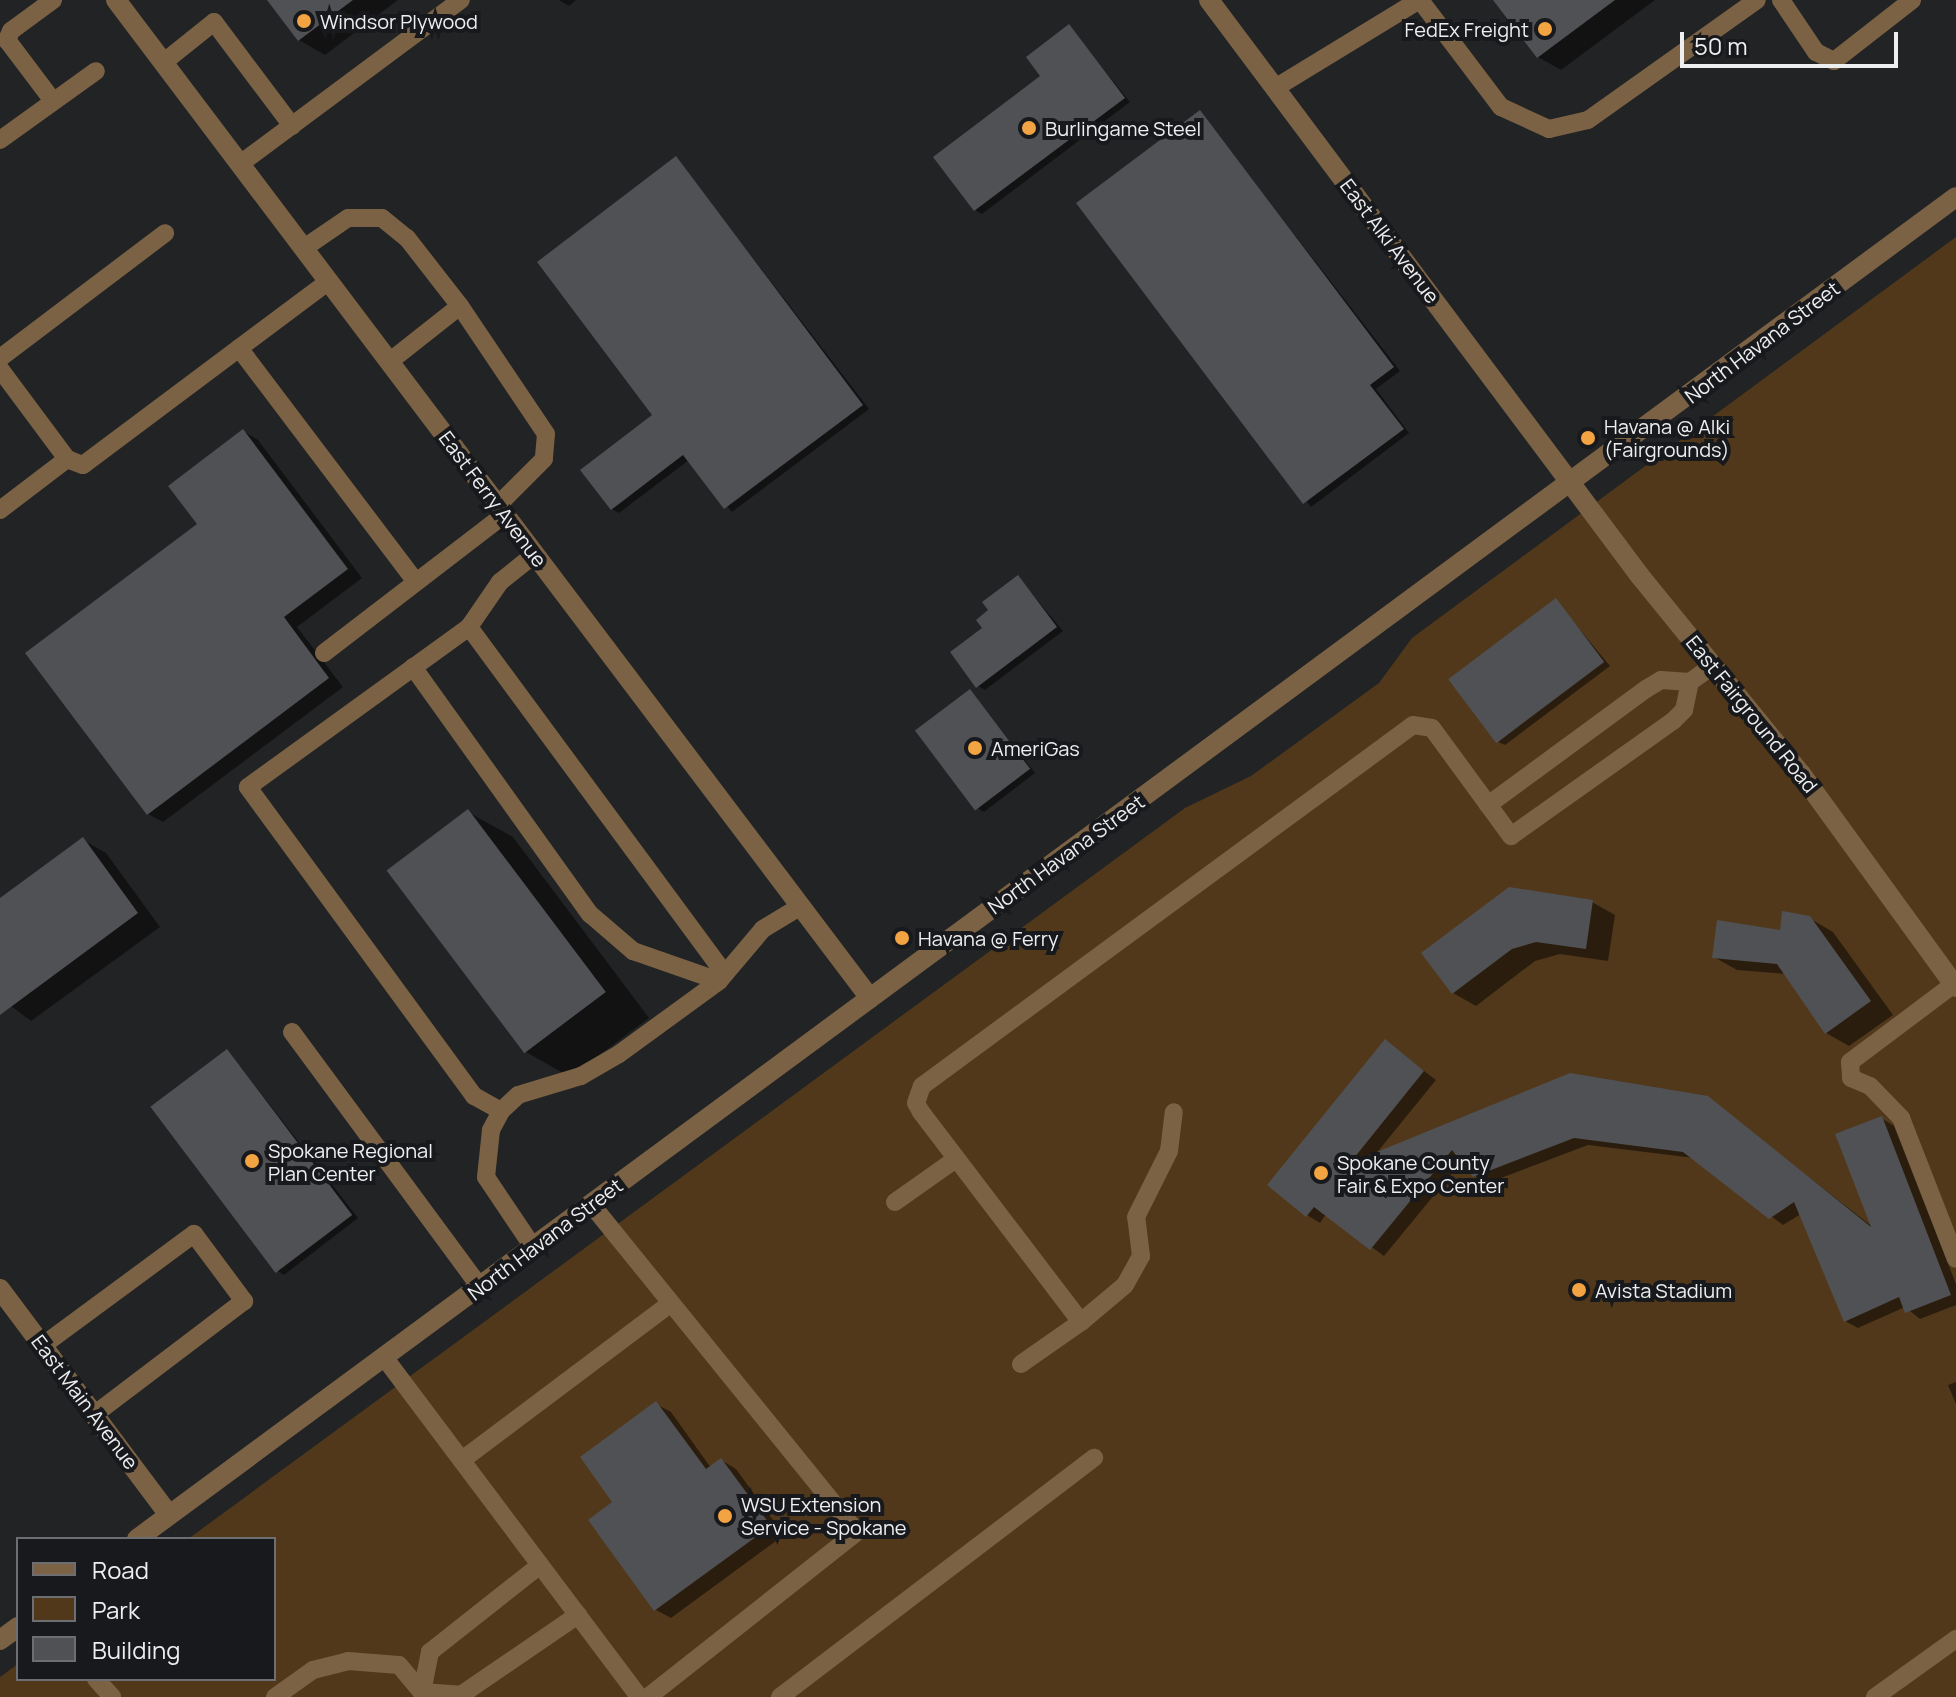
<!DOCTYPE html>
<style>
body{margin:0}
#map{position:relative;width:1956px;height:1697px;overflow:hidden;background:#222325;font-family:Manrope,sans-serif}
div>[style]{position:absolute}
.green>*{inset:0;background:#51381a}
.shadow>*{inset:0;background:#0007}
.building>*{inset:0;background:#505154;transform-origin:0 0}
.service>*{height:18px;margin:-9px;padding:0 9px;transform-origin:9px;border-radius:9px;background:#7c6244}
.minor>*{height:20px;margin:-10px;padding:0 10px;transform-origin:10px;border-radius:10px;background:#7c6244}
.tertiary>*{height:20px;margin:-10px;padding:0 10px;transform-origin:10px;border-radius:10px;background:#7c6244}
.dots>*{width:22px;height:22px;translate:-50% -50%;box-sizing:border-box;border:4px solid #18191c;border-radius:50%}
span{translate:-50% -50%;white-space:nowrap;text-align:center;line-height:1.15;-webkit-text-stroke:8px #18191c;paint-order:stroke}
.poi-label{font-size:20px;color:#edeef0}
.left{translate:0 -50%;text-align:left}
.right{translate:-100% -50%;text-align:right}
.street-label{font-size:20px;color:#edeef0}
.legend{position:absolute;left:16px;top:1537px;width:260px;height:144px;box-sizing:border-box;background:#18191c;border:2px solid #6d6e71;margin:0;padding:10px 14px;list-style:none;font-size:24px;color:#edeef0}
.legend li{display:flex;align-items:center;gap:16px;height:40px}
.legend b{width:40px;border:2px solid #6d6e71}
.scale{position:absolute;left:1680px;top:32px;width:218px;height:36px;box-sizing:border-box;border:4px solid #edeef0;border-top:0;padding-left:10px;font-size:24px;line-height:28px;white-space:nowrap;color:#edeef0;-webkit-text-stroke:6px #18191c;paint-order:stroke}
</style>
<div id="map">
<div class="green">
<i style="clip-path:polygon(1956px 237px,1956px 1697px,0 1697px,0 1677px,18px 1664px,18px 1679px,274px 1679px,274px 1539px,188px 1539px,1185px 808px,1251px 776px,1379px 683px,1412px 638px)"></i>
</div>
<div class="shadow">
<i style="clip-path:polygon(269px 0,398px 0,325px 55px,299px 40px)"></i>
<i style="clip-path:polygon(559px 0,576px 0,569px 6px)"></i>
<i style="clip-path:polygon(1495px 0,1655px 0,1561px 70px,1538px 57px)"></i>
<i style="clip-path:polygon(1069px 27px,1130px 102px,982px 214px,975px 210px)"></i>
<i style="clip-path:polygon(1200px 112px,1400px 371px,1376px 389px,1409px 433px,1311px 507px,1079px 204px)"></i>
<i style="clip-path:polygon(677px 159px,869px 409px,732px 512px,689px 460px,619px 513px,612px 509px,655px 416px)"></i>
<i style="clip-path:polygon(243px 431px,258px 440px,362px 578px,297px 627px,343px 687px,163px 822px,148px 814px,200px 524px)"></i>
<i style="clip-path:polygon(1018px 577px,1063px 631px,985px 690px,978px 686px,985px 628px,991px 611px)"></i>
<i style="clip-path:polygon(1556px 601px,1610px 666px,1505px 745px,1498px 742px)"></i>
<i style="clip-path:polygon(970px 692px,1035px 773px,984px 812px,977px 808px)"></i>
<i style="clip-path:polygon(468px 812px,513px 837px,649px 1018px,570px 1077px,526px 1052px)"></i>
<i style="clip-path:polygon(83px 840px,106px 853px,160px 927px,31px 1021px,0 998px,0 900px)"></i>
<i style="clip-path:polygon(1592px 902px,1615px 915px,1608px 961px,1560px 954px,1535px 961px,1476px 1006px,1453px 993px,1424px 954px)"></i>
<i style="clip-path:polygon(1809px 918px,1833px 932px,1893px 1015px,1849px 1046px,1826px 1033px,1787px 974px,1737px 970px,1714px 957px)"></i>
<i style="clip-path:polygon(1386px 1042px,1436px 1080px,1375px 1155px,1707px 1098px,1874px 1228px,1881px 1118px,1894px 1126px,1956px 1284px,1956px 1305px,1920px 1319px,1905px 1307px,1858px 1328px,1845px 1321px,1801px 1214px,1783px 1225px,1694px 1158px,1588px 1145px,1488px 1183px,1463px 1160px,1384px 1256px,1326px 1214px,1320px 1223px,1307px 1215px)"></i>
<i style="clip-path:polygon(228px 1051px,358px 1218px,284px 1275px,278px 1271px)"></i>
<i style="clip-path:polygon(1956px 1382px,1956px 1404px,1948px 1385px)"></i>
<i style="clip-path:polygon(656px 1404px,671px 1412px,711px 1468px,721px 1460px,736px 1469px,784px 1535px,671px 1618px,656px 1610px,615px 1502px)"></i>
</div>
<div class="building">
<i style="clip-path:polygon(267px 0,353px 0,298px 41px)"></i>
<i style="clip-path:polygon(1493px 0,1615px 0,1537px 58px)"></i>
<i style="clip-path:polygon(1069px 24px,1125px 98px,974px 211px,933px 157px,1040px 76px,1026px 57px)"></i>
<i style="clip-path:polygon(1200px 110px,1394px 367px,1370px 385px,1404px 429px,1303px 504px,1076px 203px)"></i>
<i style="clip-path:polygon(676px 156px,863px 405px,724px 509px,683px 455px,611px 510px,580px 470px,652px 415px,537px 262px)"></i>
<i style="clip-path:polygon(243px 429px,348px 569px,284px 617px,329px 678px,147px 815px,25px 653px,197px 524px,168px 486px)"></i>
<i style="clip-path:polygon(1018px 575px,1057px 627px,976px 688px,950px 652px,982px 628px,976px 620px,988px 610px,982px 602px)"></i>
<i style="left:1556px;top:598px;width:80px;height:135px;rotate:53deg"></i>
<i style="left:970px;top:689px;width:100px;height:69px;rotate:53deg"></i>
<i style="left:468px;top:809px;width:229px;height:102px;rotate:53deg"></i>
<i style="clip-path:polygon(83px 837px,138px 913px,0 1015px,0 898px)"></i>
<i style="clip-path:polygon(1509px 887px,1593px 900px,1586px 949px,1536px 942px,1512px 949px,1452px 994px,1421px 953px)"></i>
<i style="clip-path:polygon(1782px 911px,1810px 916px,1871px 1001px,1825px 1034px,1777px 964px,1712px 958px,1717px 920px,1780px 930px)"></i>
<i style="clip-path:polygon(1385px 1039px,1424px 1071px,1350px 1163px,1570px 1073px,1708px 1096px,1871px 1227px,1835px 1134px,1882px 1116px,1951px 1295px,1905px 1313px,1899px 1297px,1844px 1322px,1794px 1202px,1769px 1219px,1683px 1152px,1574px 1138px,1473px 1177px,1452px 1150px,1370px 1250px,1314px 1207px,1306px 1217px,1267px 1185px)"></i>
<i style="left:227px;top:1049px;width:208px;height:96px;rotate:53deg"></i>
<i style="clip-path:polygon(656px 1401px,706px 1469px,721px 1458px,771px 1526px,654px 1611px,588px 1520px,612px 1502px,580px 1457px)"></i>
</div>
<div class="service">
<i style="left:53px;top:0;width:52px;rotate:143.6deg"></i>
<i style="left:11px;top:31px;width:10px;rotate:114deg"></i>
<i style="left:7px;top:40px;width:76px;rotate:53deg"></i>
<i style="left:1420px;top:0;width:134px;rotate:52.9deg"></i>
<i style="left:1501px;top:107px;width:53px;rotate:24.6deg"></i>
<i style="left:1549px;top:129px;width:40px;rotate:-13deg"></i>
<i style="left:1588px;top:120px;width:207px;rotate:-35.4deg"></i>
<i style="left:1781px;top:0;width:63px;rotate:56.1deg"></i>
<i style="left:1816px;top:52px;width:20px;rotate:27deg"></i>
<i style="left:1834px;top:61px;width:99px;rotate:-38deg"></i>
<i style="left:164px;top:62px;width:64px;rotate:-38.7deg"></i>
<i style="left:214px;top:22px;width:130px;rotate:53.1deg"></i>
<i style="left:1275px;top:88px;width:169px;rotate:-31.4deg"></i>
<i style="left:0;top:140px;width:118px;rotate:-35.7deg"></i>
<i style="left:240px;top:164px;width:275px;rotate:-36.6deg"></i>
<i style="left:304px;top:248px;width:53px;rotate:-34.3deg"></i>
<i style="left:348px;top:218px;width:34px"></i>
<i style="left:382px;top:218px;width:32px;rotate:39deg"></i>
<i style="left:407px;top:238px;width:86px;rotate:52.1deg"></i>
<i style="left:239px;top:348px;width:293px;rotate:52.9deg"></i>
<i style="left:0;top:358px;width:207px;rotate:-37.1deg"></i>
<i style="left:389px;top:362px;width:90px;rotate:-38.3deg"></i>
<i style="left:460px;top:306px;width:154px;rotate:56.1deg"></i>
<i style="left:546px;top:434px;width:25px;rotate:95deg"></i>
<i style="left:544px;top:459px;width:65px;rotate:135deg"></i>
<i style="left:0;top:369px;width:112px;rotate:53.3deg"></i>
<i style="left:67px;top:459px;width:17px;rotate:21deg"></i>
<i style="left:83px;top:465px;width:307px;rotate:-36.8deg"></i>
<i style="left:0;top:510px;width:84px;rotate:-37.3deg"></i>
<i style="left:469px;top:627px;width:431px;rotate:53.6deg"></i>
<i style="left:324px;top:653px;width:228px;rotate:-37.5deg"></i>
<i style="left:413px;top:667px;width:304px;rotate:54.4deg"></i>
<i style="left:590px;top:914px;width:57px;rotate:40.7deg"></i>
<i style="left:633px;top:951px;width:91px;rotate:19.2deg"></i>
<i style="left:1488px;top:805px;width:196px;rotate:-36.3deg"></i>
<i style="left:1646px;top:689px;width:17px;rotate:-31deg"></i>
<i style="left:1661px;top:680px;width:29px;rotate:4deg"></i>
<i style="left:1690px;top:682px;width:27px;rotate:-36deg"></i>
<i style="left:1954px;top:984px;width:130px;rotate:143.1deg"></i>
<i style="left:1850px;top:1062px;width:16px;rotate:86deg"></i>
<i style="left:1851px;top:1078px;width:21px;rotate:23deg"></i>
<i style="left:1870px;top:1086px;width:45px;rotate:45.9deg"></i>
<i style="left:1901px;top:1118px;width:151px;rotate:68.7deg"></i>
<i style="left:292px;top:1032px;width:317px;rotate:53.6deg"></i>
<i style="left:501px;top:1111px;width:31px;rotate:-151deg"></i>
<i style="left:474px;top:1096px;width:383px;rotate:-126.2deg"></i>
<i style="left:248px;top:787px;width:273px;rotate:-35.9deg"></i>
<i style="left:469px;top:627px;width:55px;rotate:-55.4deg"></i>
<i style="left:500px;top:582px;width:45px;rotate:-38.7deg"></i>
<i style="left:895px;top:1202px;width:75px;rotate:-35.2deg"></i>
<i style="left:591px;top:1204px;width:422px;rotate:51deg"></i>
<i style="left:857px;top:1532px;width:266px;rotate:141.7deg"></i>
<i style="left:533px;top:1247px;width:84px;rotate:-123.9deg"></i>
<i style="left:486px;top:1177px;width:47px;rotate:-83.9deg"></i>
<i style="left:491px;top:1130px;width:21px;rotate:-62deg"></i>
<i style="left:501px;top:1111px;width:23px;rotate:-43deg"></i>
<i style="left:518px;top:1095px;width:66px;rotate:-16.8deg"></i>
<i style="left:581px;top:1076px;width:44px;rotate:-30.1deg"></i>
<i style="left:619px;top:1054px;width:124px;rotate:-36.1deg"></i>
<i style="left:719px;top:981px;width:68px;rotate:-49.8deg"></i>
<i style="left:763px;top:929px;width:44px;rotate:-31.2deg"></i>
<i style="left:1081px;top:1322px;width:57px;rotate:-40.1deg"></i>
<i style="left:1125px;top:1285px;width:33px;rotate:-61deg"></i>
<i style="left:1141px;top:1256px;width:39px;rotate:-97deg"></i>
<i style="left:1136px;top:1217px;width:74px;rotate:-63.4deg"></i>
<i style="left:1169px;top:1151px;width:39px;rotate:-83deg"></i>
<i style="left:42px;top:1346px;width:189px;rotate:-36.4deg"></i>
<i style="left:194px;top:1234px;width:84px;rotate:53.3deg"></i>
<i style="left:244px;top:1301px;width:188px;rotate:142.8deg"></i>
<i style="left:384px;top:1357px;width:425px;rotate:53.1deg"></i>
<i style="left:1021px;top:1364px;width:73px;rotate:-35deg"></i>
<i style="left:1081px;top:1322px;width:264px;rotate:-127.3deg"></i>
<i style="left:921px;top:1112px;width:10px;rotate:-119deg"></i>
<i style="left:916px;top:1103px;width:18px;rotate:-71deg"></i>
<i style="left:922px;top:1086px;width:609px;rotate:-36.32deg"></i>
<i style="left:1413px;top:725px;width:19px;rotate:9deg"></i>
<i style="left:1432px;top:728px;width:134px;rotate:53.8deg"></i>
<i style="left:1511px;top:836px;width:199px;rotate:-35.4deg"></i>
<i style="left:1673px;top:721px;width:16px;rotate:-45deg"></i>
<i style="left:1684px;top:710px;width:29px;rotate:-78deg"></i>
<i style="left:462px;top:1460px;width:261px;rotate:-36.9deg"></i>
<i style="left:96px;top:1679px;width:24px;rotate:48deg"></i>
<i style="left:422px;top:1692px;width:41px;rotate:-78.7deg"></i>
<i style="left:430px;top:1652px;width:140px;rotate:-38.3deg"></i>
<i style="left:275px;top:1697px;width:47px;rotate:-35.4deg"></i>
<i style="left:313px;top:1670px;width:36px;rotate:-14deg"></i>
<i style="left:348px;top:1661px;width:51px;rotate:4.5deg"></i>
<i style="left:399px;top:1665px;width:35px;rotate:50deg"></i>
<i style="left:422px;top:1692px;width:39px;rotate:4deg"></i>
<i style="left:461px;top:1695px;width:142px;rotate:-34.4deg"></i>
<i style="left:780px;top:1697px;width:395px;rotate:-37.3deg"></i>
<i style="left:1875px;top:1697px;width:100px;rotate:-35.6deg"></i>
</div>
<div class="minor">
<i style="left:116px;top:0;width:1251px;rotate:52.93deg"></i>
<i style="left:1209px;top:0;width:719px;rotate:53.19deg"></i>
<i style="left:1640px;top:576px;width:255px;rotate:50.9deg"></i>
<i style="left:1801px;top:774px;width:263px;rotate:54deg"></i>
<i style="left:0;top:1289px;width:282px;rotate:53.2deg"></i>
</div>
<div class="tertiary">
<i style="left:137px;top:1539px;width:2260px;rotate:-36.42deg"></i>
<i style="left:0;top:1640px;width:22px;rotate:-36deg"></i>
</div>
<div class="dots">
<i style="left:304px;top:21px;background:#f3a442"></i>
<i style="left:1545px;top:29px;background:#f3a442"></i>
<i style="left:1029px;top:128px;background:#f3a442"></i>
<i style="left:1588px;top:438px;background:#f3a442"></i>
<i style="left:975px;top:748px;background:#f3a442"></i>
<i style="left:902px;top:938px;background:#f3a442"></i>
<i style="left:252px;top:1161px;background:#f3a442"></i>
<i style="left:1321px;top:1173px;background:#f3a442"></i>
<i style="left:1579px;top:1290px;background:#f3a442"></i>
<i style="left:725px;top:1516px;background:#f3a442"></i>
</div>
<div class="poi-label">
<span class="left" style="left:320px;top:21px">Windsor Plywood</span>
<span class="right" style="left:1529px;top:29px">FedEx Freight</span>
<span class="left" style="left:1045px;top:128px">Burlingame Steel</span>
<span class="left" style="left:1604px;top:438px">Havana @ Alki<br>(Fairgrounds)</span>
<span class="left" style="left:991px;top:748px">AmeriGas</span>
<span class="left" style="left:918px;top:938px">Havana @ Ferry</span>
<span class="left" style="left:268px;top:1162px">Spokane Regional<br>Plan Center</span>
<span class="left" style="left:1337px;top:1174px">Spokane County<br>Fair &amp; Expo Center</span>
<span class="left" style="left:1595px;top:1290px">Avista Stadium</span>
<span class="left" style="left:741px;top:1516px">WSU Extension<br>Service - Spokane</span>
</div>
<div class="street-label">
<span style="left:1390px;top:241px;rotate:53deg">East Alki Avenue</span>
<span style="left:1762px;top:342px;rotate:-37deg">North Havana Street</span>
<span style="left:493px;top:499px;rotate:53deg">East Ferry Avenue</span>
<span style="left:1752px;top:714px;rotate:51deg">East Fairground Road</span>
<span style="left:1066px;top:854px;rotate:-36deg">North Havana Street</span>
<span style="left:545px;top:1239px;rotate:-37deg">North Havana Street</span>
<span style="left:85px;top:1402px;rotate:53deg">East Main Avenue</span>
</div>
<ul class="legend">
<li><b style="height:10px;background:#7c6244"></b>Road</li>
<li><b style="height:22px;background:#51381a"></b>Park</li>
<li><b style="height:22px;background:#505154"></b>Building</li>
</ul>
<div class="scale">50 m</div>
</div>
